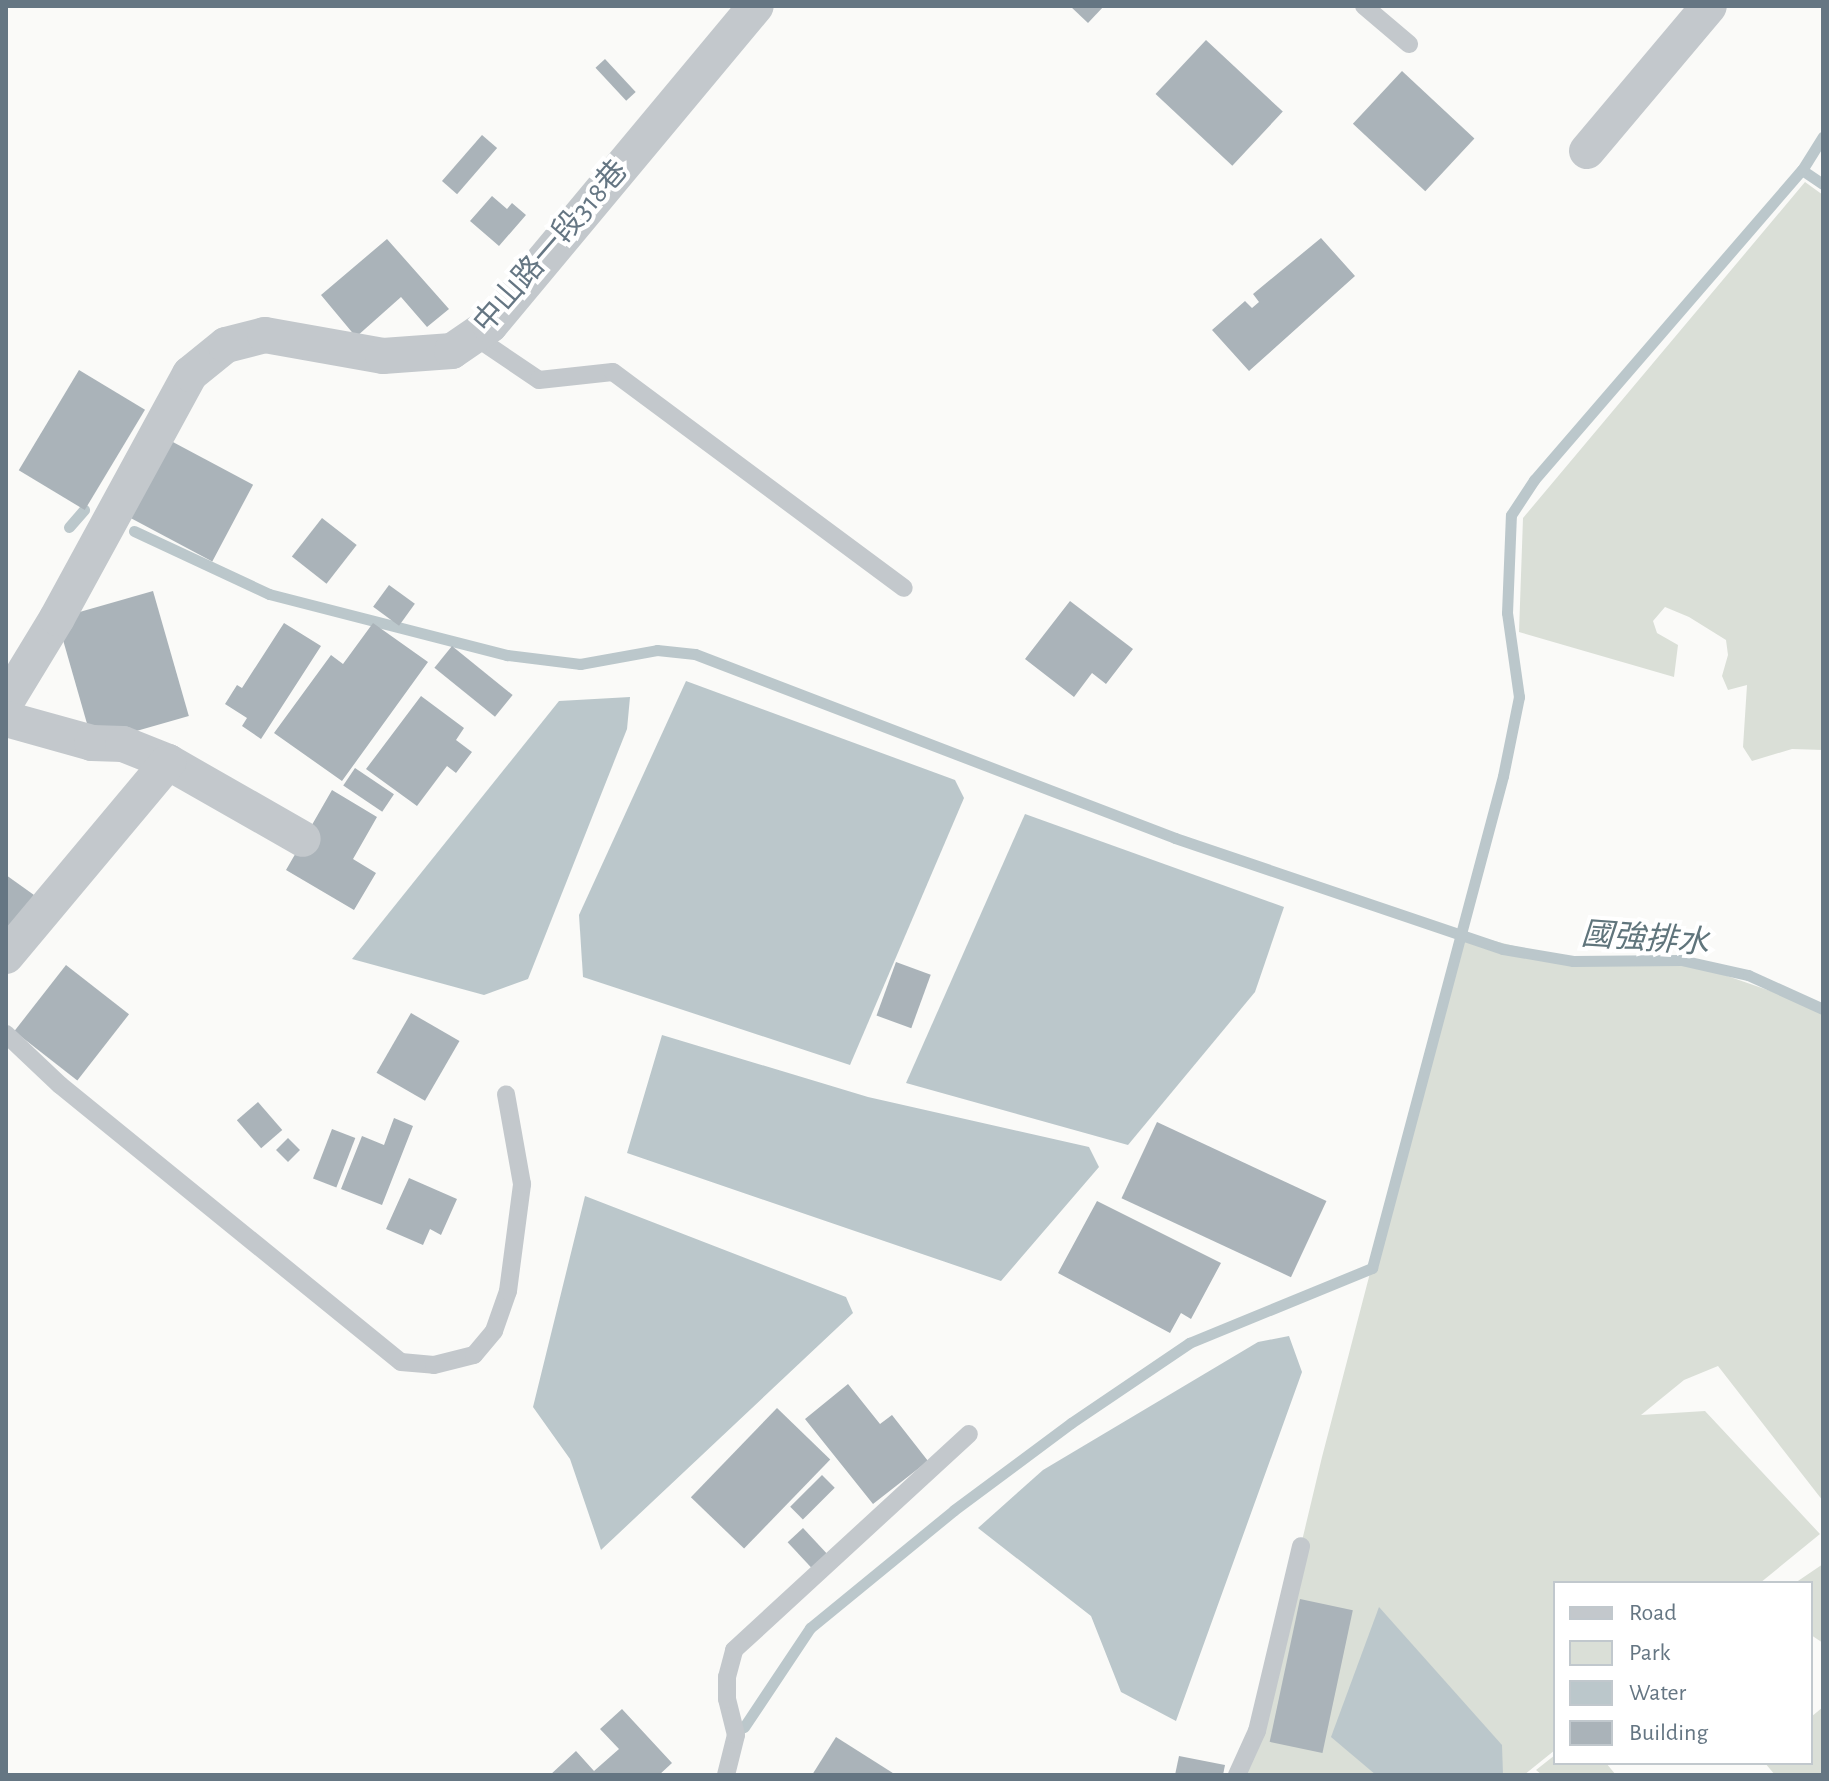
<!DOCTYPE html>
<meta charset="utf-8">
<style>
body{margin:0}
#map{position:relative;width:1829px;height:1781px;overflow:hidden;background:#fafaf8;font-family:"Alegreya Sans","Noto Sans TC",sans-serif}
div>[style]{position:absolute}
.green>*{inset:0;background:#dadfd7}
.water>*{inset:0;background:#bbc7cb}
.stream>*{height:11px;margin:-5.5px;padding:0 5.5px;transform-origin:5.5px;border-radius:5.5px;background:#bbc7cb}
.building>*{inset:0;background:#aab3b9;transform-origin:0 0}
.service>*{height:18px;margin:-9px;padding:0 9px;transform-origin:9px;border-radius:9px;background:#c3c8cc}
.minor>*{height:36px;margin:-18px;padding:0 18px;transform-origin:18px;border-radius:18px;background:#c3c8cc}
span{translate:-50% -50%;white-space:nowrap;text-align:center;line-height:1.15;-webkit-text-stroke:8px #fff;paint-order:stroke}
.street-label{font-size:30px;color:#657683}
.water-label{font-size:32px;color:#60757c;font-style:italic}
.frame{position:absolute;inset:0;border:8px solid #657683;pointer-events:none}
.legend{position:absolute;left:1553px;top:1581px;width:260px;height:184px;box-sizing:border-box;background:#fff;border:2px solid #c1c8cd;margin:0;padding:10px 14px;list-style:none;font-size:24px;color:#657683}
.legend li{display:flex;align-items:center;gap:16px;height:40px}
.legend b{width:40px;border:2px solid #c1c8cd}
</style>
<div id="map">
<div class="green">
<i style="clip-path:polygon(1805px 182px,1823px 195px,1823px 750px,1792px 749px,1752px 761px,1743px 747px,1747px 685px,1728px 690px,1722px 676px,1728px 655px,1726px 640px,1689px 617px,1665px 607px,1653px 621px,1657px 633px,1678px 645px,1674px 677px,1519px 632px,1523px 518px)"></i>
<i style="clip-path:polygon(1459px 932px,1573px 961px,1681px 960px,1823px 1009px,1823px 1501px,1718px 1366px,1684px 1380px,1641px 1415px,1705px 1411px,1820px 1534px,1760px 1583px,1555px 1583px,1555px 1750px,1524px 1775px,1239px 1775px,1264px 1700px,1322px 1457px)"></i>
<i style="clip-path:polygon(1823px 1564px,1823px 1643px,1811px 1635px,1811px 1583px,1795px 1583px)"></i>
<i style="clip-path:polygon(1823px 1707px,1823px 1775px,1775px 1775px,1765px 1763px,1811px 1763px,1811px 1717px)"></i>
<i style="clip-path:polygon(1555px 1755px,1555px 1763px,1606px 1763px,1616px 1775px,1542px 1775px,1536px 1770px)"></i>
</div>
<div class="water">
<i style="clip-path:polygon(686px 681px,955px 780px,964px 798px,850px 1065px,583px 977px,579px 915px)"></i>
<i style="clip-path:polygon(630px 697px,627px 729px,528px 979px,484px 995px,352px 959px,559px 701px)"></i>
<i style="clip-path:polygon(1025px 814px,1284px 907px,1255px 992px,1128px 1145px,906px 1083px)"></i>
<i style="clip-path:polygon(662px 1035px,868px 1097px,1089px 1147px,1099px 1167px,1001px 1281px,627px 1153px)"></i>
<i style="clip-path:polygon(585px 1196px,846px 1297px,853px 1313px,601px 1550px,570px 1459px,533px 1407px)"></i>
<i style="clip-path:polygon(1289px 1336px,1302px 1372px,1176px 1721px,1121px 1692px,1091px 1616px,978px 1528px,1043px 1470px,1258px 1342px)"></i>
<i style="clip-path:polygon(1379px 1607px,1502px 1745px,1503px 1775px,1376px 1775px,1331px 1737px)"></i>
</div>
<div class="stream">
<i style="left:1802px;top:170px;width:25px;rotate:34deg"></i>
<i style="left:69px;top:527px;width:23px;rotate:-49deg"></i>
<i style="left:134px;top:531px;width:149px;rotate:25deg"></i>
<i style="left:269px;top:594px;width:246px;rotate:14.4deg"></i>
<i style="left:507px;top:655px;width:74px;rotate:7deg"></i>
<i style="left:580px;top:664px;width:78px;rotate:-10.3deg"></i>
<i style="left:657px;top:650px;width:38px;rotate:6deg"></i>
<i style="left:695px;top:654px;width:514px;rotate:20.97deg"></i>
<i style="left:1175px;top:838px;width:346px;rotate:18.7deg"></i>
<i style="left:1503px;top:949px;width:71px;rotate:9.7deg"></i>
<i style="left:1573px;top:961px;width:108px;rotate:-0.5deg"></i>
<i style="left:1681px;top:960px;width:69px;rotate:12.6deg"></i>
<i style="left:1748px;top:975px;width:82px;rotate:24.4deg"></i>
<i style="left:744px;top:1727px;width:119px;rotate:-56.3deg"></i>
<i style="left:810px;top:1628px;width:186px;rotate:-39.3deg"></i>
<i style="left:954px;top:1510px;width:146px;rotate:-36.6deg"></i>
<i style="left:1071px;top:1423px;width:143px;rotate:-34.1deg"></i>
<i style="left:1189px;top:1343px;width:198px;rotate:-22.3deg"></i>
<i style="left:1372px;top:1268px;width:509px;rotate:-75.09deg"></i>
<i style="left:1503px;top:776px;width:81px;rotate:-78.6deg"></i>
<i style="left:1519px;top:697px;width:85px;rotate:-98.1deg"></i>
<i style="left:1507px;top:613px;width:98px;rotate:-87.7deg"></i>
<i style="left:1511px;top:515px;width:42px;rotate:-56.7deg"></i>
<i style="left:1534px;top:480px;width:410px;rotate:-49.2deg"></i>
<i style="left:1802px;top:170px;width:39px;rotate:-58deg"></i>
</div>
<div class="building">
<i style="clip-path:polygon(1070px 6px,1104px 6px,1088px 23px)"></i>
<i style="left:1206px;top:40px;width:105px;height:74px;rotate:43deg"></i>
<i style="left:605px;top:59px;width:45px;height:13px;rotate:47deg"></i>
<i style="left:1402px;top:71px;width:99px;height:72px;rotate:43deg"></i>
<i style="left:482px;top:135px;width:20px;height:61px;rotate:41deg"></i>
<i style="clip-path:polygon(492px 196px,507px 209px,512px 203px,526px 215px,499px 246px,470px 221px)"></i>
<i style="clip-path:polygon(1321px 238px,1355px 276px,1249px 371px,1212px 330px,1245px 301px,1252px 308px,1259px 302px,1253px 294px)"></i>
<i style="clip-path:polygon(387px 239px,449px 309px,427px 327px,401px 297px,356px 337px,321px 295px)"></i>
<i style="left:79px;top:370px;width:77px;height:117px;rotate:31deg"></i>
<i style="left:171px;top:441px;width:93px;height:87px;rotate:28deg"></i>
<i style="left:322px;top:518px;width:44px;height:49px;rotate:38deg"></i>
<i style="left:389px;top:585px;width:32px;height:27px;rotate:36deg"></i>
<i style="left:153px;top:591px;width:130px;height:100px;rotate:74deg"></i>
<i style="clip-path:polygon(1070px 601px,1133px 649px,1106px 684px,1092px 673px,1074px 697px,1025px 659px)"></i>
<i style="clip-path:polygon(284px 623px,321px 646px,261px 739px,242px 726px,247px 718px,225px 704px,237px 685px,242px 688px)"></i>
<i style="clip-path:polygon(373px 623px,428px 662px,342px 781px,274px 733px,331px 655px,343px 664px)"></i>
<i style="left:452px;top:646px;width:78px;height:28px;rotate:39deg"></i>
<i style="clip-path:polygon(421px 696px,464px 728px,456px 740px,472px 752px,456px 773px,447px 766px,417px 806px,366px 769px)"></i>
<i style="left:355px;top:768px;width:47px;height:21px;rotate:34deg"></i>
<i style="clip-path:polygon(332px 790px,377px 817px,353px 859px,376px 873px,354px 910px,286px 870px)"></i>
<i style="clip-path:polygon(6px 875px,34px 895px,6px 935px)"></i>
<i style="left:896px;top:962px;width:37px;height:57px;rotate:20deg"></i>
<i style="left:66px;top:965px;width:80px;height:84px;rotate:38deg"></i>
<i style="left:411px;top:1013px;width:56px;height:69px;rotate:30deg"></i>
<i style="left:258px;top:1102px;width:37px;height:28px;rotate:49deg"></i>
<i style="clip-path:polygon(394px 1118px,413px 1126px,382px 1205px,341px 1189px,362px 1136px,384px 1145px)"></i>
<i style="left:1157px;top:1122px;width:187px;height:84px;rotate:25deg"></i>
<i style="left:332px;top:1129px;width:25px;height:53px;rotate:21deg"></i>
<i style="left:288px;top:1138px;width:17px;height:17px;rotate:45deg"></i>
<i style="clip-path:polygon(409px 1178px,457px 1199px,441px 1235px,430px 1229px,423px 1245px,386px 1229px)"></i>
<i style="clip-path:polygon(1097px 1201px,1221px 1263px,1191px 1319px,1181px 1313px,1170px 1333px,1058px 1273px)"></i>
<i style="clip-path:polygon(848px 1384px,880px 1424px,892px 1415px,928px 1461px,873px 1504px,805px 1419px)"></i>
<i style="left:777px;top:1408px;width:74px;height:124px;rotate:44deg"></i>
<i style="left:822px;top:1475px;width:18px;height:45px;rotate:45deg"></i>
<i style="left:803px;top:1528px;width:41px;height:21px;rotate:47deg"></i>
<i style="left:1300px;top:1599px;width:54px;height:146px;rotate:12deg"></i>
<i style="clip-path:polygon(622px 1709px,672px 1763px,659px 1775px,550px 1775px,576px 1751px,594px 1771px,619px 1749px,600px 1729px)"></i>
<i style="clip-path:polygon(836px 1737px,896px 1775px,812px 1775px)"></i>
<i style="clip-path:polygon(1179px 1756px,1225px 1765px,1223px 1775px,1175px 1775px)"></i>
</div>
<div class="service">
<i style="left:1364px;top:6px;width:59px;rotate:40.2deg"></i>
<i style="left:474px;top:336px;width:78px;rotate:34.1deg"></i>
<i style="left:539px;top:380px;width:74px;rotate:-6.2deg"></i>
<i style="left:613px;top:372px;width:362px;rotate:36.6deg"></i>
<i style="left:6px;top:1034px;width:74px;rotate:43.4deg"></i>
<i style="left:60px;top:1085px;width:439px;rotate:39.1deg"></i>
<i style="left:401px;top:1362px;width:33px;rotate:5deg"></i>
<i style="left:434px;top:1365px;width:41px;rotate:-14deg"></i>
<i style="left:474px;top:1355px;width:31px;rotate:-50deg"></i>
<i style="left:494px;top:1331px;width:42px;rotate:-70.7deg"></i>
<i style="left:508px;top:1291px;width:108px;rotate:-82.5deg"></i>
<i style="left:522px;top:1184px;width:91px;rotate:-100.1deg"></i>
<i style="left:726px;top:1775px;width:41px;rotate:-76deg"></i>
<i style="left:736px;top:1735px;width:37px;rotate:-104deg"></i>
<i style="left:727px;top:1699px;width:22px;rotate:-90deg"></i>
<i style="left:727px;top:1677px;width:28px;rotate:-75deg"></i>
<i style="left:734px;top:1650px;width:319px;rotate:-42.6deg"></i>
<i style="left:1237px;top:1775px;width:48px;rotate:-65.6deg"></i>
<i style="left:1257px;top:1731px;width:190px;rotate:-76.6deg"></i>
</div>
<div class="minor">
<i style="left:1587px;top:151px;width:189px;rotate:-49.9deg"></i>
<i style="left:6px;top:702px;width:98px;rotate:-58.7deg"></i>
<i style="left:57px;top:618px;width:278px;rotate:-61.4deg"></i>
<i style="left:190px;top:374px;width:46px;rotate:-38.9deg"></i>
<i style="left:226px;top:345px;width:40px;rotate:-14.4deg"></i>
<i style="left:265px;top:335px;width:120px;rotate:10.1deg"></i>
<i style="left:383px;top:356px;width:69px;rotate:-4.1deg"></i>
<i style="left:452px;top:351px;width:46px;rotate:-34.4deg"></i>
<i style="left:490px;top:325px;width:415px;rotate:-50.2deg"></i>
<i style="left:6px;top:719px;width:89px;rotate:15.6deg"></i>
<i style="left:92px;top:743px;width:31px;rotate:2deg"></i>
<i style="left:123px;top:744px;width:48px;rotate:21.8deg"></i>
<i style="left:168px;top:762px;width:155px;rotate:29.7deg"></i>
<i style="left:6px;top:956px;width:253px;rotate:-50.1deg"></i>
</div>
<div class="street-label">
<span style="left:551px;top:247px;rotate:-49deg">中山路一段318巷</span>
</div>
<div class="water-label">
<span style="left:1645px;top:939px;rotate:4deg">國強排水</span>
</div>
<div class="frame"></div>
<ul class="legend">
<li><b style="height:10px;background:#c3c8cc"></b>Road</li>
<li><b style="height:22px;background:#dadfd7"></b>Park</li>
<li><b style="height:22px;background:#bbc7cb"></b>Water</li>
<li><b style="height:22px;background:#aab3b9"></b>Building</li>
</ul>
</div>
